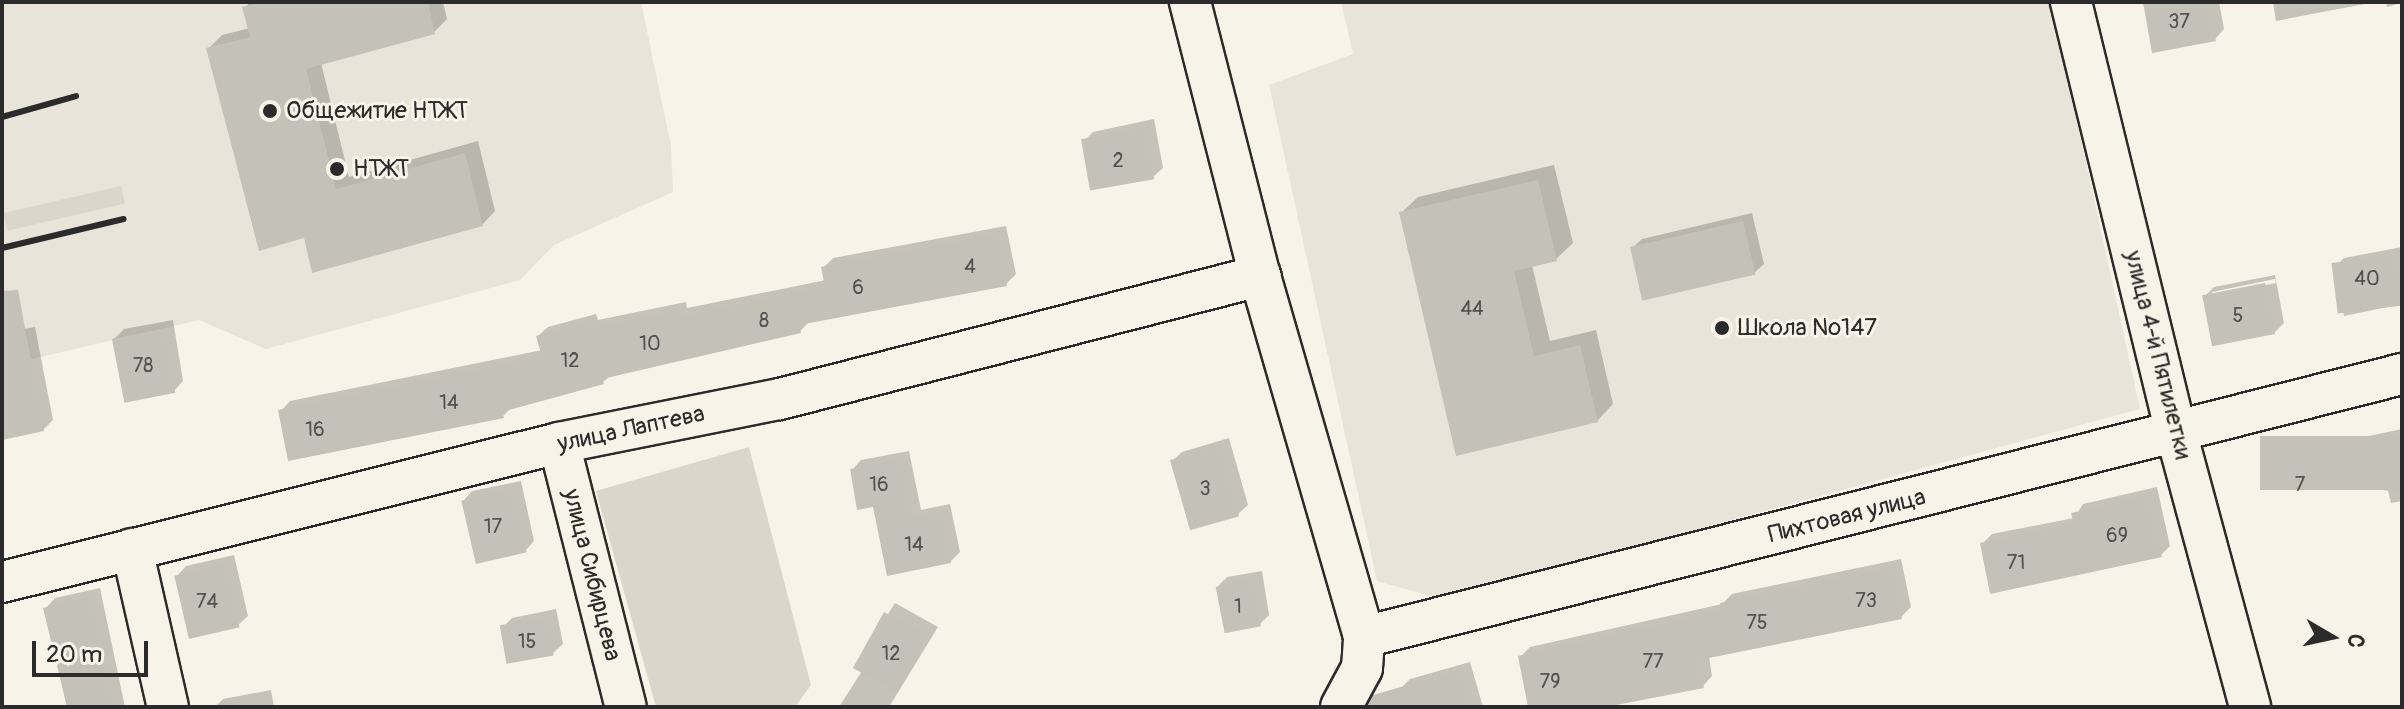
<!DOCTYPE html>
<meta charset="utf-8">
<style>
body{margin:0}
#map{position:relative;width:2404px;height:709px;overflow:hidden;background:#f7f3e8;font-family:Pangolin,sans-serif}
div>[style]{position:absolute}
.built>*{inset:0;background:#e8e4da}
.green>*{inset:0;background:#dad6cc;transform-origin:0 0}
.shadow>*{inset:0;background:#0003}
.building>*{inset:0;background:#c4c1b9;transform-origin:0 0}
.roads{filter:drop-shadow(2px 0 #2b2b2b) drop-shadow(-2px 0 #2b2b2b) drop-shadow(0 2px #2b2b2b) drop-shadow(0 -2px #2b2b2b)}
.minor>*{height:40px;margin:-20px;padding:0 20px;transform-origin:20px;border-radius:20px;background:#f7f3e8}
.rail>*{height:6px;margin:-3px;padding:0 3px;transform-origin:3px;border-radius:3px;background:#2b2b2b}
.dots>*{width:22px;height:22px;translate:-50% -50%;box-sizing:border-box;border:4px solid #f7f3e8;border-radius:50%}
span{translate:-50% -50%;white-space:nowrap;text-align:center;line-height:1.15;-webkit-text-stroke:6px #f7f3e8;paint-order:stroke}
.number-label{font-size:20px;color:#51504e}
.number-label span{-webkit-text-stroke-width:0}
.poi-label{font-size:24px;color:#2b2b2b}
.left{translate:0 -50%;text-align:left}
.street-label{font-size:24px;color:#2b2b2b}
.frame{position:absolute;inset:0;border:4px solid #2b2b2b;pointer-events:none}
.north{position:absolute;left:2292px;top:597px;width:80px;height:80px;-webkit-text-stroke:6px #f7f3e8;paint-order:stroke;rotate:99deg;font-size:22px;font-weight:700;line-height:32px;text-align:center;color:#2b2b2b}
.north::after{content:'';display:block;margin:auto;width:28px;height:36px;background:#2b2b2b;clip-path:polygon(50% 0,100% 100%,50% 72%,0 100%)}
.scale{position:absolute;left:32px;top:641px;width:116px;height:36px;box-sizing:border-box;border:4px solid #2b2b2b;border-top:0;padding-left:10px;font-size:24px;line-height:28px;white-space:nowrap;color:#2b2b2b;-webkit-text-stroke:6px #f7f3e8;paint-order:stroke}
</style>
<div id="map">
<div class="built">
<i style="clip-path:polygon(2px 2px,641px 2px,671px 146px,673px 192px,554px 245px,520px 280px,266px 349px,199px 320px,2px 366px)"></i>
<i style="clip-path:polygon(1341px 2px,2051px 2px,2140px 409px,1441px 599px,1377px 581px,1269px 85px,1353px 54px)"></i>
</div>
<div class="green">
<i style="left:121px;top:186px;width:18px;height:121px;rotate:77deg"></i>
<i style="clip-path:polygon(749px 447px,811px 685px,795px 707px,656px 707px,596px 491px)"></i>
</div>
<div class="shadow">
<i style="clip-path:polygon(250px 2px,443px 2px,447px 19px,433px 33px,321px 63px,349px 177px,478px 141px,495px 211px,482px 225px,305px 236px,208px 49px,222px 35px,250px 28px,245px 8px)"></i>
<i style="clip-path:polygon(2146px 2px,2219px 2px,2224px 29px,2215px 39px)"></i>
<i style="clip-path:polygon(2273px 2px,2375px 2px,2276px 21px)"></i>
<i style="clip-path:polygon(2386px 2px,2402px 2px,2402px 3px,2387px 7px)"></i>
<i style="clip-path:polygon(1154px 119px,1163px 168px,1153px 177px,1084px 141px,1093px 132px)"></i>
<i style="clip-path:polygon(1554px 165px,1573px 243px,1556px 259px,1532px 265px,1550px 341px,1596px 330px,1613px 404px,1597px 421px,1457px 454px,1401px 213px,1418px 197px)"></i>
<i style="clip-path:polygon(1752px 213px,1764px 264px,1754px 273px,1632px 248px,1642px 239px)"></i>
<i style="clip-path:polygon(1006px 226px,1016px 274px,1006px 284px,810px 321px,800px 331px,610px 376px,602px 383px,511px 408px,503px 416px,281px 411px,290px 401px,542px 350px,538px 336px,548px 327px,596px 314px,598px 320px,686px 302px,687px 308px,826px 280px,823px 268px,833px 258px)"></i>
<i style="clip-path:polygon(2402px 247px,2402px 304px,2344px 316px,2334px 268px,2344px 258px)"></i>
<i style="clip-path:polygon(evenodd,2275px 275px,2284px 323px,2274px 333px,2204px 297px,2214px 287px,2275px 275px,2275px 279px,2276px 283px,2212px 296px,2212px 292px,2275px 279px)"></i>
<i style="clip-path:polygon(173px 320px,183px 381px,174px 391px,114px 339px,124px 329px)"></i>
<i style="clip-path:polygon(35px 327px,53px 420px,43px 430px,2px 437px,2px 333px)"></i>
<i style="clip-path:polygon(2402px 429px,2402px 501px,2391px 503px,2388px 491px,2265px 465px,2274px 456px)"></i>
<i style="clip-path:polygon(1229px 438px,1248px 505px,1238px 514px,1172px 461px,1182px 452px)"></i>
<i style="clip-path:polygon(909px 451px,921px 510px,950px 504px,960px 552px,950px 562px,875px 504px,852px 470px,861px 460px)"></i>
<i style="clip-path:polygon(521px 481px,534px 541px,525px 551px,463px 501px,472px 491px)"></i>
<i style="clip-path:polygon(2157px 487px,2170px 546px,2161px 555px,1982px 544px,1992px 534px,2074px 518px,2083px 504px)"></i>
<i style="clip-path:polygon(234px 555px,248px 616px,238px 625px,177px 576px,186px 566px)"></i>
<i style="clip-path:polygon(1901px 559px,1911px 607px,1901px 617px,1709px 656px,1712px 676px,1703px 686px,1587px 707px,1530px 707px,1520px 657px,1530px 647px,1722px 604px,1732px 594px)"></i>
<i style="clip-path:polygon(1262px 571px,1269px 615px,1260px 624px,1217px 587px,1227px 577px)"></i>
<i style="clip-path:polygon(100px 588px,125px 707px,67px 707px,46px 608px,55px 598px)"></i>
<i style="clip-path:polygon(895px 603px,938px 627px,889px 707px,839px 707px,862px 671px,855px 667px)"></i>
<i style="clip-path:polygon(556px 609px,563px 644px,553px 653px,502px 628px,512px 618px)"></i>
<i style="clip-path:polygon(1470px 662px,1483px 707px,1406px 707px,1400px 689px,1410px 679px)"></i>
<i style="clip-path:polygon(271px 690px,274px 707px,215px 707px,223px 699px)"></i>
</div>
<div class="building">
<i style="clip-path:polygon(261px 2px,428px 2px,435px 34px,306px 69px,336px 189px,465px 153px,483px 226px,312px 273px,304px 238px,259px 251px,206px 48px,250px 37px,242px 7px)"></i>
<i style="clip-path:polygon(2143px 2px,2208px 2px,2216px 41px,2152px 53px)"></i>
<i style="left:1145px;top:128px;width:52px;height:65px;rotate:80deg"></i>
<i style="clip-path:polygon(1538px 180px,1557px 261px,1514px 271px,1534px 356px,1580px 345px,1598px 422px,1456px 456px,1399px 212px)"></i>
<i style="left:1743px;top:221px;width:55px;height:116px;rotate:77deg"></i>
<i style="clip-path:polygon(997px 235px,1007px 286px,799px 325px,801px 333px,602px 379px,604px 384px,502px 412px,504px 418px,288px 461px,278px 410px,542px 357px,536px 336px,586px 322px,588px 329px,677px 311px,678px 317px,825px 287px,821px 267px)"></i>
<i style="left:2396px;top:255px;width:51px;height:65px;rotate:83deg"></i>
<i style="left:2265px;top:283px;width:52px;height:64px;rotate:79deg"></i>
<i style="clip-path:polygon(18px 290px,44px 431px,2px 440px,2px 291px)"></i>
<i style="left:163px;top:329px;width:65px;height:52px;rotate:79deg"></i>
<i style="left:2402px;top:436px;width:54px;height:142px;rotate:90deg"></i>
<i style="left:1219px;top:446px;width:73px;height:51px;rotate:74deg"></i>
<i style="clip-path:polygon(900px 459px,911px 518px,941px 512px,951px 563px,887px 576px,873px 507px,857px 510px,850px 469px)"></i>
<i style="left:512px;top:489px;width:65px;height:52px;rotate:77deg"></i>
<i style="clip-path:polygon(2147px 496px,2162px 557px,1990px 594px,1980px 543px,2074px 524px,2071px 513px)"></i>
<i style="left:225px;top:564px;width:65px;height:52px;rotate:77deg"></i>
<i style="clip-path:polygon(1892px 568px,1902px 619px,1699px 660px,1704px 688px,1606px 707px,1528px 707px,1518px 656px,1722px 611px,1720px 603px)"></i>
<i style="left:1252px;top:580px;width:47px;height:37px;rotate:79deg"></i>
<i style="clip-path:polygon(91px 596px,113px 707px,67px 707px,43px 608px)"></i>
<i style="left:884px;top:612px;width:51px;height:64px;rotate:29deg"></i>
<i style="left:547px;top:617px;width:39px;height:48px;rotate:80deg"></i>
<i style="clip-path:polygon(1460px 670px,1471px 707px,1367px 707px,1373px 695px)"></i>
</div>
<div class="roads">
<div class="minor">
<i style="left:1190px;top:2px;width:283px;rotate:75.7deg"></i>
<i style="left:1260px;top:276px;width:376px;rotate:73.9deg"></i>
<i style="left:2071px;top:2px;width:443px;rotate:76.3deg"></i>
<i style="left:2176px;top:432px;width:285px;rotate:74.9deg"></i>
<i style="left:559px;top:443px;width:272px;rotate:75.8deg"></i>
<i style="left:132px;top:549px;width:162px;rotate:77.2deg"></i>
<i style="left:2px;top:582px;width:574px;rotate:-14.01deg"></i>
<i style="left:559px;top:443px;width:225px;rotate:-11.3deg"></i>
<i style="left:780px;top:399px;width:496px;rotate:-14.4deg"></i>
<i style="left:1341px;top:707px;width:44px;rotate:-61.7deg"></i>
<i style="left:1362px;top:668px;width:31px;rotate:-86deg"></i>
<i style="left:1364px;top:637px;width:1071px;rotate:-14.22deg"></i>
</div>
</div>
<div class="rail">
<i style="left:2px;top:117px;width:77px;rotate:-15.8deg"></i>
<i style="left:2px;top:248px;width:125px;rotate:-13.4deg"></i>
</div>
<div class="dots">
<i style="left:270px;top:111px;background:#2b2b2b"></i>
<i style="left:337px;top:169px;background:#2b2b2b"></i>
<i style="left:1722px;top:328px;background:#2b2b2b"></i>
</div>
<div class="number-label">
<span style="left:2179px;top:21px">37</span>
<span style="left:1118px;top:160px">2</span>
<span style="left:970px;top:266px">4</span>
<span style="left:2367px;top:278px">40</span>
<span style="left:858px;top:287px">6</span>
<span style="left:1472px;top:308px">44</span>
<span style="left:2238px;top:315px">5</span>
<span style="left:764px;top:320px">8</span>
<span style="left:650px;top:343px">10</span>
<span style="left:570px;top:360px">12</span>
<span style="left:143px;top:365px">78</span>
<span style="left:449px;top:402px">14</span>
<span style="left:315px;top:429px">16</span>
<span style="left:879px;top:484px">16</span>
<span style="left:2300px;top:484px">7</span>
<span style="left:1205px;top:488px">3</span>
<span style="left:493px;top:526px">17</span>
<span style="left:2117px;top:535px">69</span>
<span style="left:914px;top:544px">14</span>
<span style="left:2016px;top:562px">71</span>
<span style="left:1866px;top:600px">73</span>
<span style="left:207px;top:601px">74</span>
<span style="left:1238px;top:606px">1</span>
<span style="left:1757px;top:622px">75</span>
<span style="left:527px;top:641px">15</span>
<span style="left:891px;top:653px">12</span>
<span style="left:1653px;top:661px">77</span>
<span style="left:1550px;top:681px">79</span>
</div>
<div class="poi-label">
<span class="left" style="left:286px;top:111px">Общежитие НТЖТ</span>
<span class="left" style="left:353px;top:169px">НТЖТ</span>
<span class="left" style="left:1738px;top:328px">Школа №147</span>
</div>
<div class="street-label">
<span style="left:2158px;top:355px;rotate:76deg">улица 4-й Пятилетки</span>
<span style="left:631px;top:429px;rotate:-12deg">улица Лаптева</span>
<span style="left:1847px;top:516px;rotate:-14deg">Пихтовая улица</span>
<span style="left:592px;top:575px;rotate:76deg">улица Сибирцева</span>
</div>
<div class="frame"></div>
<div class="north">С</div>
<div class="scale">20 m</div>
</div>
